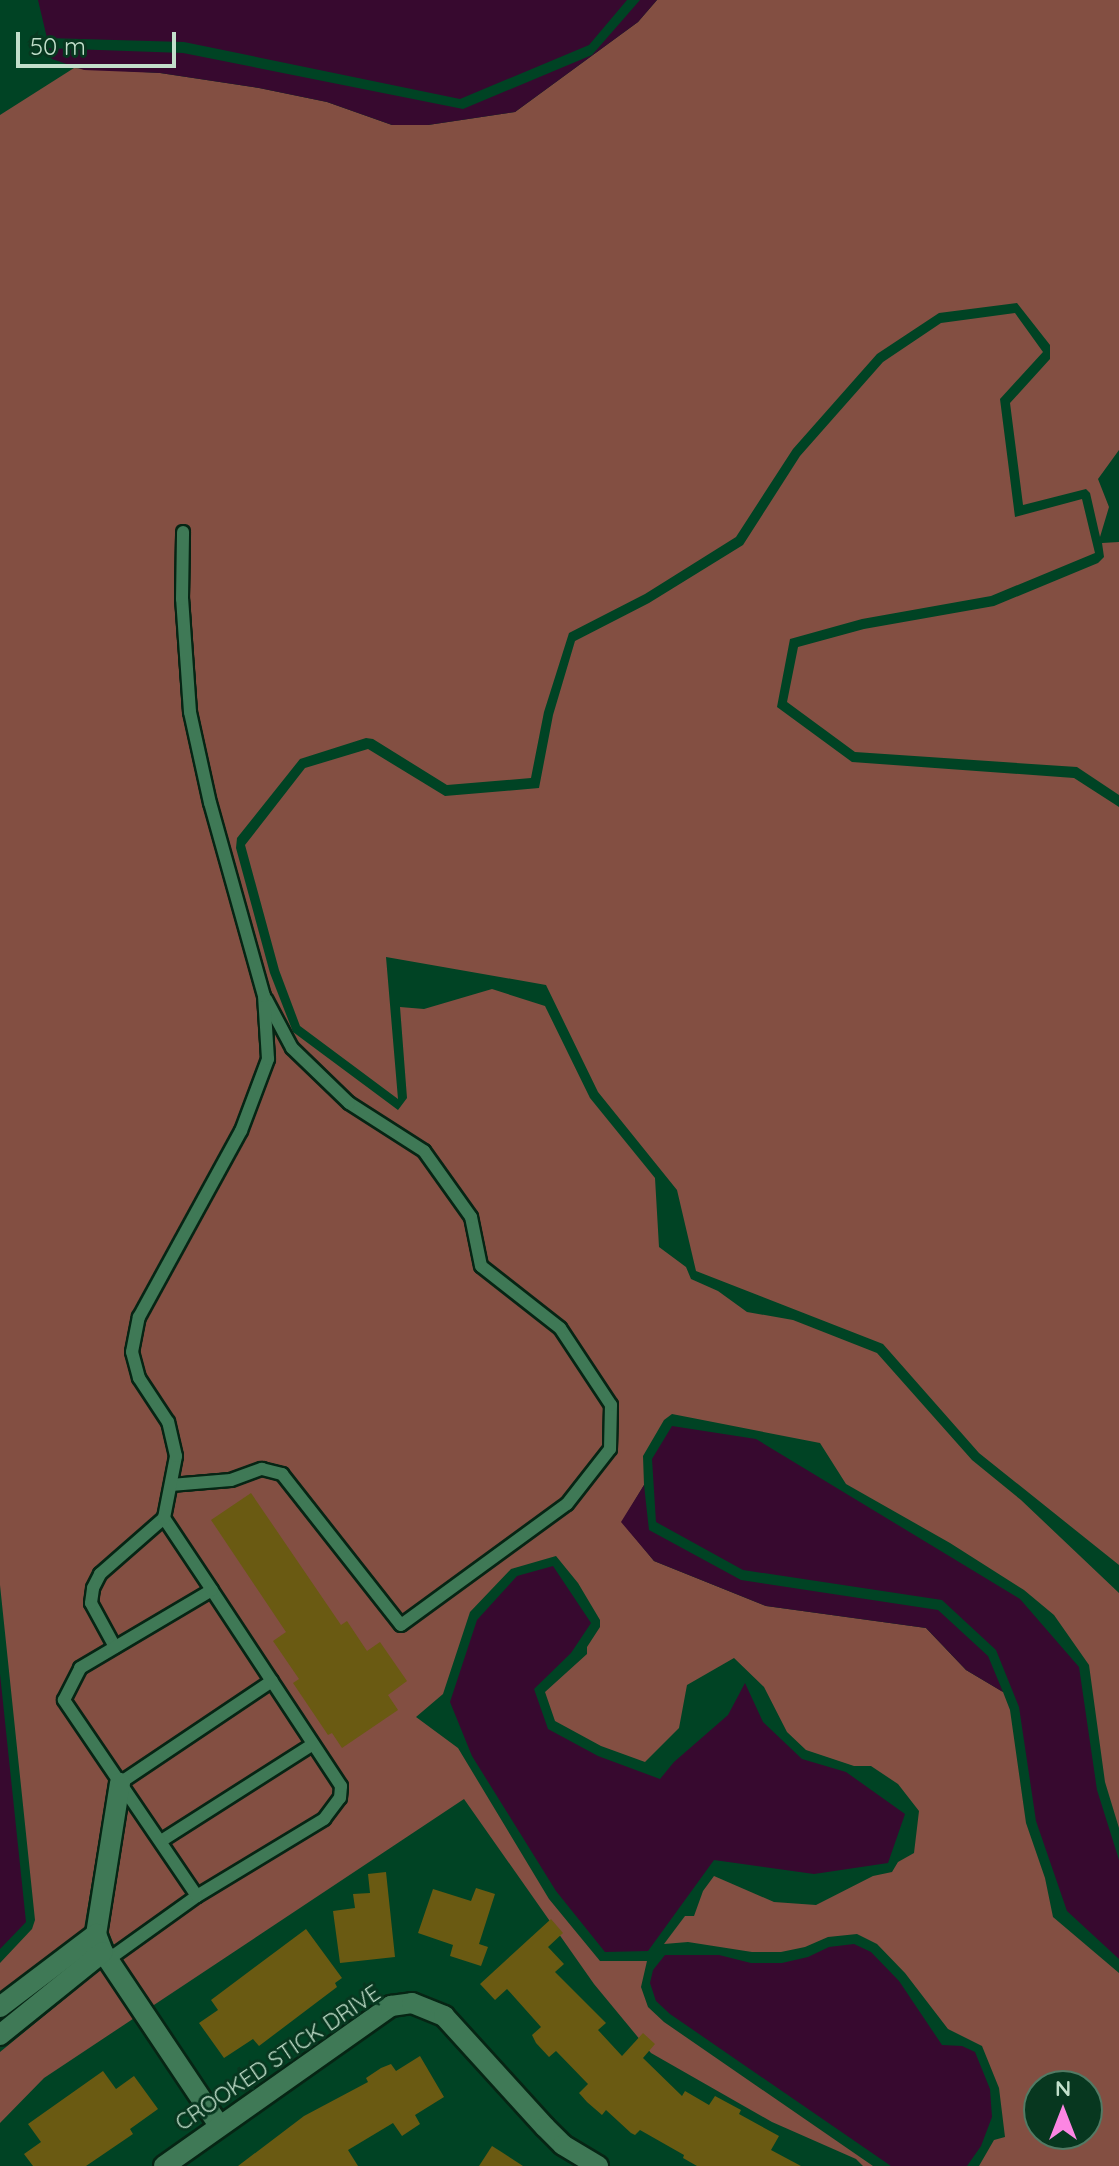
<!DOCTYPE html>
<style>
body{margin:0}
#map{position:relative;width:1119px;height:2166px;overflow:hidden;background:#004324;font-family:Quicksand,sans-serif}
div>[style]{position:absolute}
.green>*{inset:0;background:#834f42}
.water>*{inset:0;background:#37092f}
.building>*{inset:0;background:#6a5a12}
.roads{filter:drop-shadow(2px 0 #062514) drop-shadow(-2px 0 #062514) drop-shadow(0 2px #062514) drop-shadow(0 -2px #062514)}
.lane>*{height:12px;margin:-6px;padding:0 6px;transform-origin:6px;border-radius:6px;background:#3f7956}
.street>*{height:20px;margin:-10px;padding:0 10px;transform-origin:10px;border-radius:10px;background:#3f7956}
span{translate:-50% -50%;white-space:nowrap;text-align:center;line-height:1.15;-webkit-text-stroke:6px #07371f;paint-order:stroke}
.street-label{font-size:22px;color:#c2dfcb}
.north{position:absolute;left:1023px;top:2070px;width:80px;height:80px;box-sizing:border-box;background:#07371f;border:2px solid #527a64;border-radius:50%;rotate:0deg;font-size:22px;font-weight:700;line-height:32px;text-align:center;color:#c2dfcb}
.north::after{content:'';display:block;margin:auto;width:28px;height:36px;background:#fc86e3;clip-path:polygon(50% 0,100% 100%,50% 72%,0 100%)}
.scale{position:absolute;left:16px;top:32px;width:160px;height:36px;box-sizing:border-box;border:4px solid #c2dfcb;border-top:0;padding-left:10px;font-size:24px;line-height:28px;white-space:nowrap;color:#c2dfcb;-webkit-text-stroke:6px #07371f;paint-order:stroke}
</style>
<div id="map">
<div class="green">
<i style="clip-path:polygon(evenodd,657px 0,1119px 0,1119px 450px,1098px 479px,1109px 507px,1100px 537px,1090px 493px,1086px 489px,1023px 505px,1010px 403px,1050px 359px,1050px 345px,1017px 303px,939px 313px,877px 354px,793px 449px,736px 537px,645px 594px,569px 633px,544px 712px,531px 778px,447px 785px,373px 739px,366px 738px,300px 759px,237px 838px,236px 848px,270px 973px,293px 1032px,398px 1110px,407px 1098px,400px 1007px,424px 1009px,492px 989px,545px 1006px,590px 1098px,655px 1178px,659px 1247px,686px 1267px,691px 1279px,718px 1291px,747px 1312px,793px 1320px,877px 1353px,972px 1460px,1021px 1500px,1119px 1593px,1119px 1828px,1105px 1782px,1089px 1665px,1054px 1615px,1024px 1590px,950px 1543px,846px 1484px,820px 1443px,672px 1414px,664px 1420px,643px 1456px,644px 1485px,622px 1522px,654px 1561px,766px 1606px,926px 1628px,966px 1670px,1003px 1692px,1010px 1710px,1026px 1823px,1045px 1878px,1053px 1917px,1119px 1973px,1119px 2166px,979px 2166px,994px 2140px,1005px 2137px,999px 2088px,982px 2046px,948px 2029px,905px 1973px,877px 1944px,857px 1934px,828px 1937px,805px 1947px,781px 1952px,752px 1952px,688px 1942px,664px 1944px,685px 1916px,694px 1916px,703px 1891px,714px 1876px,774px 1902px,816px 1905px,873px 1876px,892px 1872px,898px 1862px,914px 1853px,919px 1811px,898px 1784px,871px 1766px,854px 1766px,806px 1750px,787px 1732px,764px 1687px,734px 1658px,687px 1685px,679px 1728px,645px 1762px,601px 1746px,555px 1721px,545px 1692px,587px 1654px,587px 1647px,600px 1627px,600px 1620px,578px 1583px,556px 1556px,511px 1569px,470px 1612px,443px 1694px,416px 1717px,458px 1748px,549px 1899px,600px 1961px,647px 1961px,641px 1987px,648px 2007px,664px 2022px,873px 2166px,863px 2166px,856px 2159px,772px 2122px,651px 2053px,594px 1984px,464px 1799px,44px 2078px,0 2123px,0 2052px,118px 1955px,106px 1925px,133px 1774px,111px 1769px,84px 1929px,0 1993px,0 1963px,32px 1929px,35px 1920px,0 1585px,0 115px,74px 68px,160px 73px,259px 88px,327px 102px,392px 125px,428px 125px,515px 112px,638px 22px,657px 0,1039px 2086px,1087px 2086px,1087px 2134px,1039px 2134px,1039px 2086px)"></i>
<i style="clip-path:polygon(1015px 313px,1043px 352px,1000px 399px,1015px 517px,1082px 499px,1095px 553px,991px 596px,862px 619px,790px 639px,777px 707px,852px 762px,1074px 778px,1119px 807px,1119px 1565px,979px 1453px,883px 1344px,696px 1271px,677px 1190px,598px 1092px,546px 985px,386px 957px,398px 1099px,300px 1026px,279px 970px,245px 845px,305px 768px,368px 749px,445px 796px,539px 788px,553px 715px,575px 641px,649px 603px,743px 545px,800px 456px,883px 362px,941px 323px)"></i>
<i style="clip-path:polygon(1119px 542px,1119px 795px,1077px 767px,855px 752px,787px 702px,798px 647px,864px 629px,994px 606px,1098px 563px,1104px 557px,1102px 543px)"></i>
</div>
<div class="water">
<i style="clip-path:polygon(38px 0,627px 0,589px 45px,460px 99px,184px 42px,47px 38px)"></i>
<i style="clip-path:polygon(640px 0,657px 0,638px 22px,515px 112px,428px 125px,392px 125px,327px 102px,259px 88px,160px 73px,84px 70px,52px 59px,43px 48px,183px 53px,463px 109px,592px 55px)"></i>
<i style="clip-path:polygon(672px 1426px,756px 1439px,1020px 1599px,1079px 1667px,1097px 1790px,1119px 1860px,1119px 1959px,1067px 1911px,1036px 1821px,1019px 1707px,996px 1650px,942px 1600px,743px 1570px,656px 1522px,652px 1459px)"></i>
<i style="clip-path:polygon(644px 1485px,649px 1530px,741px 1580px,938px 1610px,988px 1656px,1003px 1692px,966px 1670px,926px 1628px,766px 1606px,654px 1561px,621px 1522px)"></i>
<i style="clip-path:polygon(553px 1566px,591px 1623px,571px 1653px,534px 1689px,548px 1729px,598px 1756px,660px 1779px,674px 1762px,728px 1715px,745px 1683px,763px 1722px,802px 1759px,846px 1772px,905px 1814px,888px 1863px,814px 1874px,714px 1860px,648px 1951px,605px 1952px,556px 1891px,472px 1756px,450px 1702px,477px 1620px,517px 1576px)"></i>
<i style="clip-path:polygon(0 1674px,26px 1922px,0 1949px)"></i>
<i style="clip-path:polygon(854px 1944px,871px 1952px,899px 1981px,942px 2045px,962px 2046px,975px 2052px,990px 2089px,992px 2117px,981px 2146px,967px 2166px,891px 2166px,670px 2014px,656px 2001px,650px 1983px,653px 1970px,665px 1955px,719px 1955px,751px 1963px,782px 1963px,808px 1957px,829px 1947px)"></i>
</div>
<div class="building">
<i style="clip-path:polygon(251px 1493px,341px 1625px,347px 1621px,367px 1651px,380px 1642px,407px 1681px,388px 1695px,398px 1710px,342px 1748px,332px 1733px,328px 1735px,293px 1683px,299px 1679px,273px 1641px,286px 1632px,211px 1520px)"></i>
<i style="clip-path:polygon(386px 1872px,395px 1957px,340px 1963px,333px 1911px,355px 1908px,353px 1894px,370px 1893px,368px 1874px)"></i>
<i style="clip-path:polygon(476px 1888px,495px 1894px,479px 1944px,488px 1947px,481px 1966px,450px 1956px,453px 1945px,418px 1933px,433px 1889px,471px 1901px)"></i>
<i style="clip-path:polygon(551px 1919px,563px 1933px,548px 1947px,564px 1964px,555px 1972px,606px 2023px,598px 2030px,622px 2056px,643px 2033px,655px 2044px,643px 2058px,682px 2096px,685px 2091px,709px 2105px,715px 2096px,741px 2110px,739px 2114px,779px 2136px,771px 2150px,801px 2166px,697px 2166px,683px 2158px,684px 2155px,640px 2130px,635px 2135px,631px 2133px,606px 2110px,602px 2115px,587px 2102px,579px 2093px,588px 2084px,556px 2051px,549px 2057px,536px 2043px,532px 2035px,541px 2027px,507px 1989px,495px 2000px,480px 1984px)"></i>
<i style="clip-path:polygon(306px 1929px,342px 1978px,335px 1983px,337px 1987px,259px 2046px,253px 2039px,224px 2058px,199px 2023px,218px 2010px,211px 2000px)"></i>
<i style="clip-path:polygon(420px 2056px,444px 2097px,415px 2115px,420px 2124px,402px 2136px,393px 2123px,348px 2150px,358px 2166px,238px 2166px,304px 2116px,368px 2082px,366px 2078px,381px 2068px,391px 2064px,396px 2071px)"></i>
<i style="clip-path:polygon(103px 2071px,116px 2089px,134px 2076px,158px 2109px,130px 2129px,133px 2134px,86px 2166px,33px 2166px,24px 2154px,41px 2142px,28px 2124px)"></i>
<i style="clip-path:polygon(492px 2146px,500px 2151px,523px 2166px,479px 2166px)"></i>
</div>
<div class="roads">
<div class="lane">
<i style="left:171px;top:1485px;width:60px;rotate:-4.8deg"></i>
<i style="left:231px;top:1480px;width:33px;rotate:-20deg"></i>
<i style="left:262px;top:1469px;width:21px;rotate:14deg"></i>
<i style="left:282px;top:1474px;width:192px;rotate:51.8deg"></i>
<i style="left:401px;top:1625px;width:205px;rotate:-36.1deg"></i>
<i style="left:567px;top:1504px;width:70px;rotate:-52deg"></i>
<i style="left:610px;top:1449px;width:44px;rotate:-88.7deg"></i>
<i style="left:611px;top:1405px;width:92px;rotate:-123.5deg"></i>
<i style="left:560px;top:1328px;width:100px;rotate:-141.9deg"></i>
<i style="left:481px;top:1266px;width:50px;rotate:-101.5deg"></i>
<i style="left:471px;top:1217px;width:81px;rotate:-125.5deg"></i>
<i style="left:424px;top:1151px;width:89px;rotate:-147.4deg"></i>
<i style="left:349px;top:1103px;width:79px;rotate:-136deg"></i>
<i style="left:292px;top:1048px;width:55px;rotate:-118deg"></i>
<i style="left:115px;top:1647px;width:50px;rotate:-118.6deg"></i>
<i style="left:91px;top:1603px;width:15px;rotate:-82deg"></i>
<i style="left:93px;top:1588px;width:16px;rotate:-63deg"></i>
<i style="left:100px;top:1574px;width:85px;rotate:-41.2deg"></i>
<i style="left:120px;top:1783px;width:183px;rotate:-33.9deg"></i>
<i style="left:161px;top:1841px;width:180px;rotate:-32.5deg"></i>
<i style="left:197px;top:1896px;width:149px;rotate:-31.2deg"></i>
<i style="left:324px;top:1819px;width:26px;rotate:-53deg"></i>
<i style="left:340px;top:1798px;width:12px;rotate:-85deg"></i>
<i style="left:341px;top:1786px;width:235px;rotate:-123.4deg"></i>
<i style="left:109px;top:1959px;width:108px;rotate:-35.6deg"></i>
<i style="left:197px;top:1896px;width:237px;rotate:-124.2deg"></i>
<i style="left:64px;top:1700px;width:36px;rotate:-63deg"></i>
<i style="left:80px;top:1668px;width:153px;rotate:-30.6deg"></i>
<i style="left:212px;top:1590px;width:87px;rotate:-123.7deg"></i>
<i style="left:164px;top:1518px;width:63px;rotate:-79deg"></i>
<i style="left:176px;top:1456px;width:35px;rotate:-103deg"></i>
<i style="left:168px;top:1422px;width:53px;rotate:-123.4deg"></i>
<i style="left:139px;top:1378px;width:27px;rotate:-105deg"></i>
<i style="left:132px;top:1352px;width:36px;rotate:-79deg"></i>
<i style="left:139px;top:1317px;width:212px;rotate:-61.3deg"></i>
<i style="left:241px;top:1131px;width:77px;rotate:-69.4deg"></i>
<i style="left:268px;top:1059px;width:63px;rotate:-93.6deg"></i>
<i style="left:264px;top:996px;width:200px;rotate:-105.6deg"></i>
<i style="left:210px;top:803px;width:93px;rotate:-102.4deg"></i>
<i style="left:190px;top:712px;width:113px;rotate:-94deg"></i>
<i style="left:182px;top:599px;width:67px;rotate:-89.1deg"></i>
</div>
<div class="street">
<i style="left:120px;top:1783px;width:153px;rotate:99deg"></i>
<i style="left:96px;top:1934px;width:19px;rotate:69deg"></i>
<i style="left:103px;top:1952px;width:208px;rotate:56.2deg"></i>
<i style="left:0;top:2007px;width:121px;rotate:-37.2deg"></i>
<i style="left:0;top:2035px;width:132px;rotate:-38.9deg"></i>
<i style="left:164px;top:2166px;width:278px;rotate:-35.2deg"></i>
<i style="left:391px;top:2006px;width:21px;rotate:-8deg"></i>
<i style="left:412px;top:2003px;width:35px;rotate:22deg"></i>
<i style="left:444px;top:2016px;width:150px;rotate:47.7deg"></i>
<i style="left:545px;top:2127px;width:25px;rotate:45deg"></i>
<i style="left:563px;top:2145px;width:41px;rotate:31deg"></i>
</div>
</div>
<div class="street-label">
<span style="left:278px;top:2058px;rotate:-34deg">CROOKED STICK DRIVE</span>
</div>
<div class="north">N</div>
<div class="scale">50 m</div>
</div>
